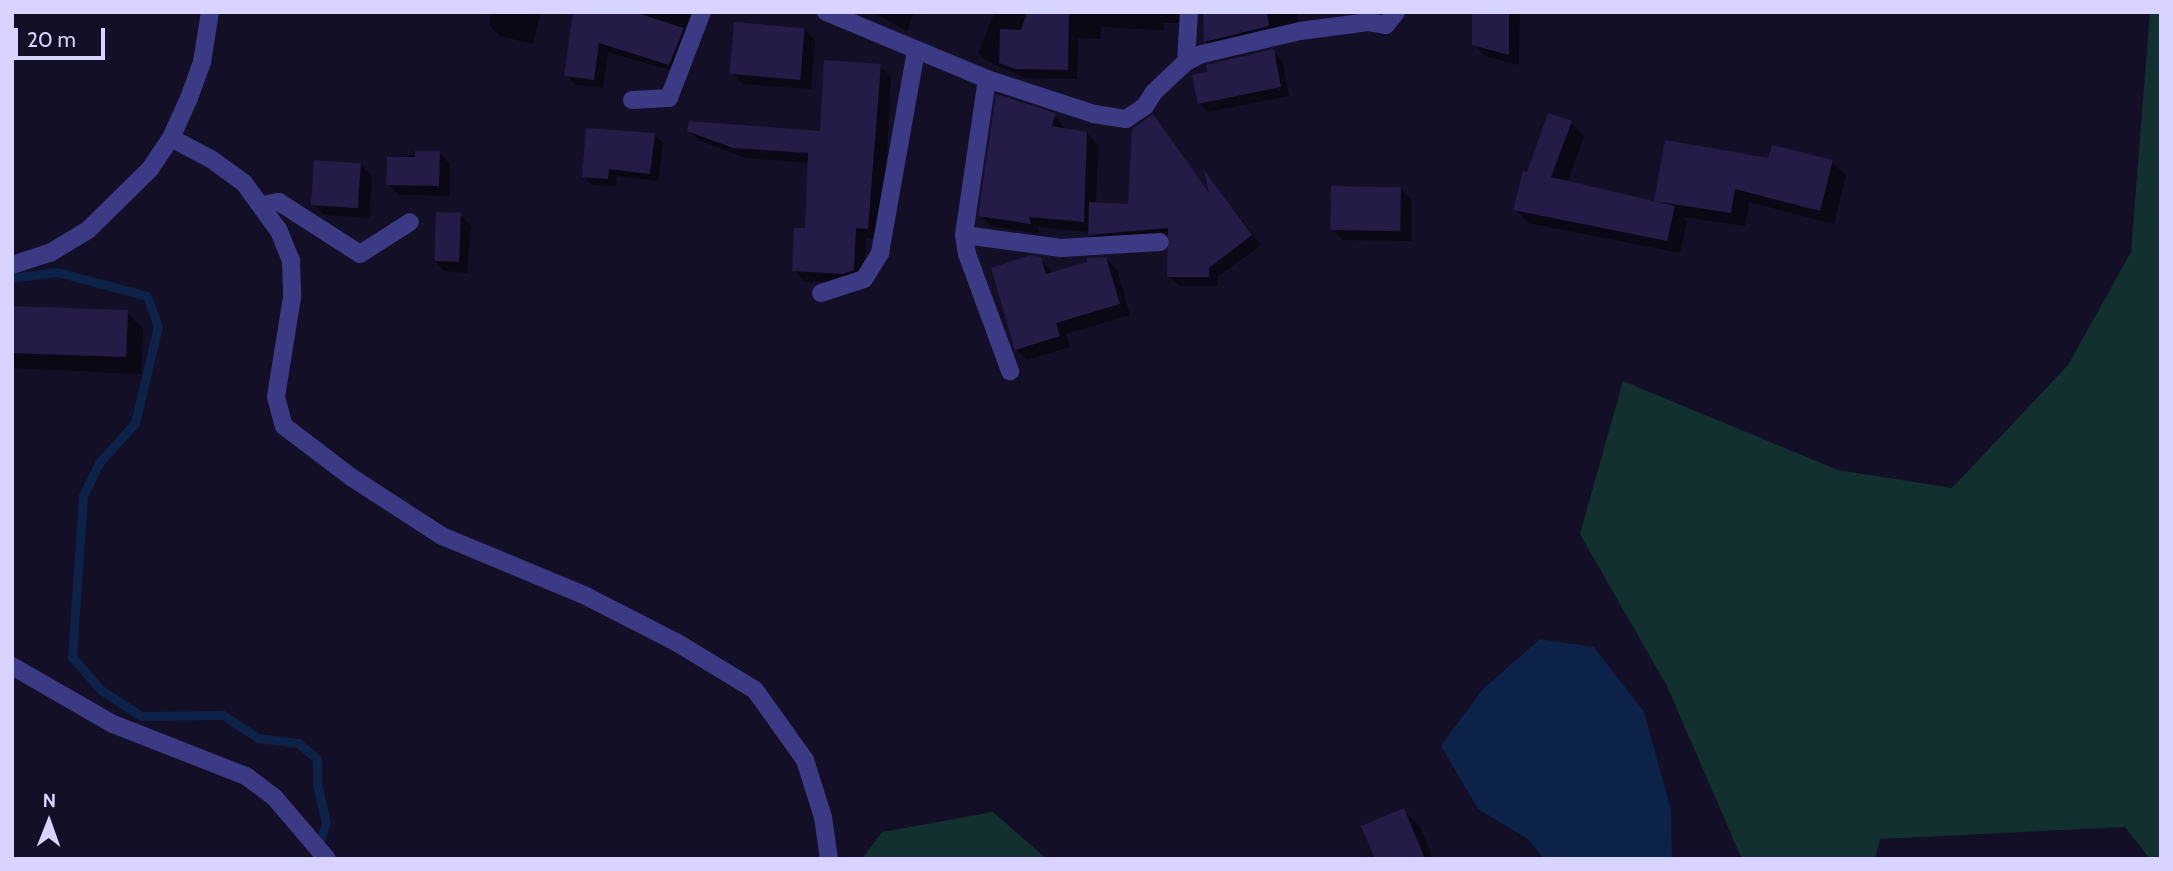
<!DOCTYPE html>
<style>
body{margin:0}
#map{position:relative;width:2173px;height:871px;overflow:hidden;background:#130f26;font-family:Cabin,sans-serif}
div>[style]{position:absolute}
.green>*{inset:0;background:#12302f}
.water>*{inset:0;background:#0c2248}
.shadow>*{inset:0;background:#0007}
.stream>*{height:9px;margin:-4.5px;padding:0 4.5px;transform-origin:4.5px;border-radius:4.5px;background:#0c2248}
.building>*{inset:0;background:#241b47;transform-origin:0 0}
.minor>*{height:18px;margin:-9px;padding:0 9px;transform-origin:9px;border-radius:9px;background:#3d3a85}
span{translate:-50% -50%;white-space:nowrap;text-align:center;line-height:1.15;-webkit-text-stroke:6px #130f26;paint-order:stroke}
.frame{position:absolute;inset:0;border:14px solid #d9d4ff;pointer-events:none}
.north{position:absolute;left:14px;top:787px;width:70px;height:70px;-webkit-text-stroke:5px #130f26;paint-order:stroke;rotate:1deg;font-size:19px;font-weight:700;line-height:28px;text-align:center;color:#d9d4ff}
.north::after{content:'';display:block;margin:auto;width:24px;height:32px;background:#d9d4ff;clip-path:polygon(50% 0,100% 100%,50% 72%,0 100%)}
.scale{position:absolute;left:14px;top:28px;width:91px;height:32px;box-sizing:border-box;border:4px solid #d9d4ff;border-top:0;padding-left:9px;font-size:21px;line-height:24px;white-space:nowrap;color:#d9d4ff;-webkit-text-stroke:5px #130f26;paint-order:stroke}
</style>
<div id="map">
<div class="green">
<i style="clip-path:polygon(2150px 12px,2161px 12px,2161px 859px,2150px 859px,2125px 827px,1880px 839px,1875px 859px,1742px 859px,1667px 686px,1580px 534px,1623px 381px,1838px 470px,1952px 488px,2068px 365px,2131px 252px)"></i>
<i style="clip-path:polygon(993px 812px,1047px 859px,862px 859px,882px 832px)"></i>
</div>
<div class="water">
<i style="clip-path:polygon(1540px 639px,1594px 647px,1644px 712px,1671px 810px,1672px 859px,1544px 859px,1528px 839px,1478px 809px,1441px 746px,1482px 690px)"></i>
</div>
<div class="shadow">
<i style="clip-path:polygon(492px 12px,541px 12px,533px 44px,500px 36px,489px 25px)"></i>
<i style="clip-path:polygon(575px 12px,701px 12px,679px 73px,608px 52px,603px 88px,576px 85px,566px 75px)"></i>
<i style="clip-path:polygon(873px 12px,914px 12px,907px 31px)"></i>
<i style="clip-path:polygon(995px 12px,1194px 12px,1187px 23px,1164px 23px,1164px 30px,1101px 27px,1100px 39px,1078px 38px,1077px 79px,1027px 78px,988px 62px,978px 53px)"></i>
<i style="clip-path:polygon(1202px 12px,1297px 12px,1298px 31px,1215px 51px,1205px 41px)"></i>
<i style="clip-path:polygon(1474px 12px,1520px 12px,1519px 65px,1485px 56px,1474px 44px)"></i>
<i style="clip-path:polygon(804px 29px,815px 40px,811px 89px,743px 84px,732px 73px)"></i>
<i style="clip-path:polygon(1273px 51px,1282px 60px,1289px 96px,1208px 112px,1199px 103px)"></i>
<i style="clip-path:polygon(880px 66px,891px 77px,885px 196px,881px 195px,878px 239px,866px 238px,865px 281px,805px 282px,794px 270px,806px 230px,810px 163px,746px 158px,700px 141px,689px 130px,821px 133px)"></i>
<i style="clip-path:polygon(1055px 115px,1065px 130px,1087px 133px,1098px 145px,1096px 204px,1130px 206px,1152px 117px,1211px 195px,1207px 176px,1261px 245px,1217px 277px,1218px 286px,1179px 286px,1169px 276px,1170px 238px,1099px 244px,1089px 232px,1038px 227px,1040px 234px,991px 226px,980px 215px)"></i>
<i style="clip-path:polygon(1571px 123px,1584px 136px,1567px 183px,1656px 203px,1666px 142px,1770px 160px,1832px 162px,1846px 176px,1834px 224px,1749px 202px,1745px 226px,1683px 217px,1687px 221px,1680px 253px,1528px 223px,1515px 209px,1528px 174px)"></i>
<i style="clip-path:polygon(654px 135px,663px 143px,658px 181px,617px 176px,616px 186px,592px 185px,584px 176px)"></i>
<i style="clip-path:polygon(439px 153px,450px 164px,450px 196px,399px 195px,388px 184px,389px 158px)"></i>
<i style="clip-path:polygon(361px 165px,372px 176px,369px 218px,324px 215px,313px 204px)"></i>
<i style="clip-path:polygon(1400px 188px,1411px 199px,1411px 241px,1343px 240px,1332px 229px)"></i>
<i style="clip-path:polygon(460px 215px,471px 226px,467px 273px,444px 271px,433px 260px)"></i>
<i style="clip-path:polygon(1040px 258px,1053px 274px,1106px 258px,1117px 270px,1130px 315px,1066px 334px,1070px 347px,1027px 360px,1016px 349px)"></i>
<i style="clip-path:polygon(12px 308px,127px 313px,143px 329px,141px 374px,12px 368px)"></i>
<i style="clip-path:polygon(1404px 810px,1420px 827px,1433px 859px,1377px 859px)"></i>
</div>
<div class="stream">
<i style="left:12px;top:278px;width:45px;rotate:-7.6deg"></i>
<i style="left:57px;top:272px;width:93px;rotate:14.9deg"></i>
<i style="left:147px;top:296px;width:32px;rotate:70deg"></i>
<i style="left:158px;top:326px;width:100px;rotate:103.3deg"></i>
<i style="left:135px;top:423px;width:54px;rotate:132deg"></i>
<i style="left:99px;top:463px;width:37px;rotate:116deg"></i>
<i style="left:83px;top:496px;width:161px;rotate:93.9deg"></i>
<i style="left:72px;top:657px;width:44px;rotate:48.7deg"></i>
<i style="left:101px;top:690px;width:48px;rotate:33deg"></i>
<i style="left:141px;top:716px;width:82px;rotate:-0.7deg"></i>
<i style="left:223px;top:715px;width:42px;rotate:33.3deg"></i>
<i style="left:258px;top:738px;width:40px;rotate:7.1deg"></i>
<i style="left:298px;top:743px;width:25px;rotate:40deg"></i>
<i style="left:317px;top:759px;width:25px;rotate:90deg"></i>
<i style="left:317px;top:784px;width:39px;rotate:77deg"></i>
<i style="left:326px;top:822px;width:39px;rotate:107deg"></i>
</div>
<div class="building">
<i style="clip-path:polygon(573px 12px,634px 12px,684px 28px,669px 65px,599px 43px,594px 80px,564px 76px)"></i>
<i style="clip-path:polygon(1027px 12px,1069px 12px,1068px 70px,1015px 69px,999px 63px,1000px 29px,1021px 30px)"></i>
<i style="clip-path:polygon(1203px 12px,1267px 12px,1269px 26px,1204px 42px)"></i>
<i style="clip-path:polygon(1472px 12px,1509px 12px,1509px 55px,1472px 45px)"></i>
<i style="left:734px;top:22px;width:71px;height:52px;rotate:5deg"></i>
<i style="clip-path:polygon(1274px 49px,1281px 87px,1198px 104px,1192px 75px,1207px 72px,1206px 65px)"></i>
<i style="clip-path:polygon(824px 60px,881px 64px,868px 229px,856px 228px,854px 270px,843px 274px,792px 271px,794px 228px,805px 228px,808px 153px,733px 148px,687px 131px,689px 121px,820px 131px)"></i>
<i style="clip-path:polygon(996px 94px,1056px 113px,1052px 126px,1087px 132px,1084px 222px,1029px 217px,1031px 224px,978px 216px)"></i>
<i style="clip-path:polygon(1548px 113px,1572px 121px,1551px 177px,1675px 206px,1667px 241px,1513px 210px,1523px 171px,1527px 172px)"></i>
<i style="clip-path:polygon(1153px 114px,1209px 193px,1204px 170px,1252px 235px,1209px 268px,1209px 277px,1167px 277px,1168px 228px,1088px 235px,1089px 202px,1128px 204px,1132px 129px)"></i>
<i style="clip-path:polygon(586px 128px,655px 133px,650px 174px,609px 169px,608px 179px,582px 177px)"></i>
<i style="clip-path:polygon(1665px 140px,1768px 158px,1772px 145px,1833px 160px,1820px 211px,1735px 189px,1731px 213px,1654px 201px)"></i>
<i style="clip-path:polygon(415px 151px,440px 151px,439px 186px,386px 185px,387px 157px,415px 157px)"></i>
<i style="left:314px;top:160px;width:47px;height:45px;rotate:4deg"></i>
<i style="left:1331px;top:186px;width:70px;height:44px;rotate:1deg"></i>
<i style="left:436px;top:212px;width:25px;height:49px;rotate:2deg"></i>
<i style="clip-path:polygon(1030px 255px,1041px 257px,1046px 274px,1087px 262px,1087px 258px,1106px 257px,1120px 304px,1056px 323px,1060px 336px,1015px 350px,991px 268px)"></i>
<i style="left:12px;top:306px;width:116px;height:47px;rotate:2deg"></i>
<i style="clip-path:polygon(1404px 808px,1425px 859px,1375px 859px,1361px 826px)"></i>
</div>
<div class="minor">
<i style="left:826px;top:12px;width:174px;rotate:22.6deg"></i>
<i style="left:987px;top:79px;width:113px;rotate:18.1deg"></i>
<i style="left:1094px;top:114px;width:32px;rotate:9deg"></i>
<i style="left:1126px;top:119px;width:23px;rotate:-34deg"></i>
<i style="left:1145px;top:106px;width:17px;rotate:-57deg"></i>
<i style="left:1154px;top:92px;width:44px;rotate:-43.2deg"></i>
<i style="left:1186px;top:62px;width:18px;rotate:-27deg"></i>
<i style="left:1202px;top:54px;width:101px;rotate:-13.2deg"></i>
<i style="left:1300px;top:31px;width:69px;rotate:-7.5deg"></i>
<i style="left:1368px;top:22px;width:18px;rotate:9deg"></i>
<i style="left:1386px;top:25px;width:16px;rotate:-52deg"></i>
<i style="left:1186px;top:62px;width:50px;rotate:-86.6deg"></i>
<i style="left:987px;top:79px;width:158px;rotate:98.4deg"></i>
<i style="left:964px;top:235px;width:19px;rotate:81deg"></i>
<i style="left:967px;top:254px;width:125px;rotate:69.8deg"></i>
<i style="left:632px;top:100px;width:37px;rotate:-3deg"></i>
<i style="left:669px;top:98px;width:92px;rotate:-69deg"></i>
<i style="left:171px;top:138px;width:45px;rotate:27.7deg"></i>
<i style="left:211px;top:159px;width:41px;rotate:36deg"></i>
<i style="left:244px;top:183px;width:59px;rotate:53.9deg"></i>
<i style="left:279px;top:231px;width:31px;rotate:68deg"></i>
<i style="left:291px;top:260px;width:37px;rotate:88deg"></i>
<i style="left:292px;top:297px;width:101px;rotate:99.1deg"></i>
<i style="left:276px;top:397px;width:30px;rotate:75deg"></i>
<i style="left:284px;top:426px;width:84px;rotate:37.3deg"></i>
<i style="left:351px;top:477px;width:108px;rotate:33deg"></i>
<i style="left:442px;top:536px;width:154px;rotate:22.6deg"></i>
<i style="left:584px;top:595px;width:103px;rotate:27.1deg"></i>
<i style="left:676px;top:642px;width:92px;rotate:31.3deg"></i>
<i style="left:755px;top:690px;width:86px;rotate:54.5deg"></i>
<i style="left:805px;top:760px;width:60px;rotate:72.5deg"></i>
<i style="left:823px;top:817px;width:42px;rotate:81.9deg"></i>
<i style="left:263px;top:205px;width:16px;rotate:-11deg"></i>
<i style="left:279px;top:202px;width:96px;rotate:32.7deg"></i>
<i style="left:360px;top:254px;width:59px;rotate:-32.6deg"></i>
<i style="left:964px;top:235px;width:98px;rotate:7.6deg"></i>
<i style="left:1061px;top:248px;width:99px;rotate:-3.5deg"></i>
<i style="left:12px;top:265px;width:40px;rotate:-18deg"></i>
<i style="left:50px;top:253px;width:44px;rotate:-31.2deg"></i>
<i style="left:88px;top:230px;width:87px;rotate:-44.5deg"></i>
<i style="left:150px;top:169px;width:37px;rotate:-56deg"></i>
<i style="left:171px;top:138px;width:44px;rotate:-65.8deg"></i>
<i style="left:189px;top:98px;width:38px;rotate:-70deg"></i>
<i style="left:202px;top:62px;width:51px;rotate:-80.9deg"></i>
<i style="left:821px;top:293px;width:45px;rotate:-18deg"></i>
<i style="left:864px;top:279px;width:31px;rotate:-58deg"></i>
<i style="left:880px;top:253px;width:205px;rotate:-79.9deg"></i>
<i style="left:12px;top:666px;width:116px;rotate:29.9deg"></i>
<i style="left:113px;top:724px;width:143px;rotate:21.4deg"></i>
<i style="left:246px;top:776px;width:36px;rotate:37deg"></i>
<i style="left:275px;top:798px;width:80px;rotate:49.6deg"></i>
</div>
<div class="frame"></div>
<div class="north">N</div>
<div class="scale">20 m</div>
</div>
